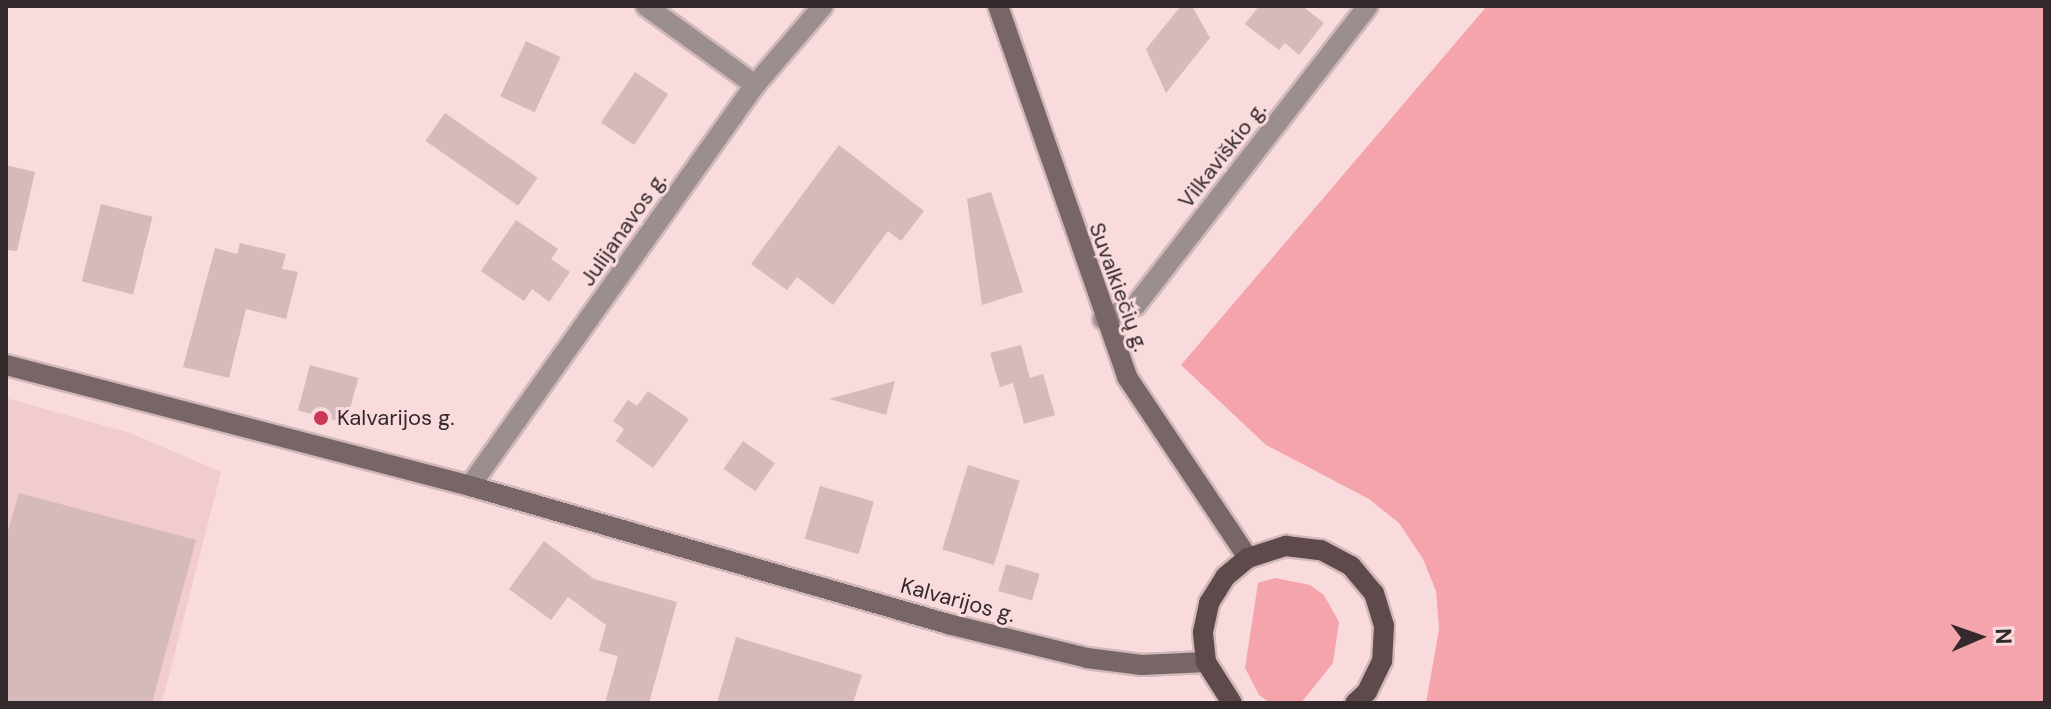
<!DOCTYPE html>
<meta charset="utf-8">
<style>
body{margin:0}
#map{position:relative;width:2051px;height:709px;overflow:hidden;background:#f9dbdd;font-family:"DM Sans",sans-serif}
div>[style]{position:absolute}
.built>*{inset:0;background:#f1cccf}
.green>*{inset:0;background:#f5a4ac}
.building>*{inset:0;background:#d6b9bb;transform-origin:0 0}
.roads{filter:drop-shadow(2px 0 #d2b8b9) drop-shadow(-2px 0 #d2b8b9) drop-shadow(0 2px #d2b8b9) drop-shadow(0 -2px #d2b8b9)}
.street>*{height:20px;margin:-10px;padding:0 10px;transform-origin:10px;border-radius:10px;background:#9a8e8f}
.secondary>*{height:20px;margin:-10px;padding:0 10px;transform-origin:10px;border-radius:10px;background:#776567}
.primary>*{height:20px;margin:-10px;padding:0 10px;transform-origin:10px;border-radius:10px;background:#5e494b}
.dots>*{width:22px;height:22px;translate:-50% -50%;box-sizing:border-box;border:4px solid #f9dbdd;border-radius:50%}
span{translate:-50% -50%;white-space:nowrap;text-align:center;line-height:1.15;-webkit-text-stroke:6px #f9dbdd;paint-order:stroke}
.street-label{font-size:22px;color:#352a2b}
.poi-label{font-size:22px;color:#352a2b}
.left{translate:0 -50%;text-align:left}
.frame{position:absolute;inset:0;border:8px solid #352a2b;pointer-events:none}
.north{position:absolute;left:1939px;top:597px;width:80px;height:80px;-webkit-text-stroke:6px #f9dbdd;paint-order:stroke;rotate:88deg;font-size:22px;font-weight:700;line-height:32px;text-align:center;color:#352a2b}
.north::after{content:'';display:block;margin:auto;width:28px;height:36px;background:#352a2b;clip-path:polygon(50% 0,100% 100%,50% 72%,0 100%)}
</style>
<div id="map">
<div class="built">
<i style="clip-path:polygon(6px 398px,130px 433px,221px 472px,162px 703px,6px 703px)"></i>
</div>
<div class="green">
<i style="clip-path:polygon(1487px 6px,2045px 6px,2045px 703px,1426px 703px,1439px 629px,1436px 591px,1423px 559px,1399px 523px,1369px 499px,1266px 445px,1181px 365px)"></i>
<i style="clip-path:polygon(1275px 578px,1310px 585px,1324px 595px,1339px 622px,1333px 663px,1301px 703px,1270px 703px,1259px 695px,1245px 668px,1258px 583px)"></i>
</div>
<div class="building">
<i style="clip-path:polygon(1181px 6px,1192px 6px,1210px 38px,1166px 93px,1146px 49px)"></i>
<i style="clip-path:polygon(1259px 6px,1302px 6px,1324px 23px,1299px 55px,1285px 43px,1279px 50px,1245px 24px)"></i>
<i style="left:526px;top:41px;width:38px;height:61px;rotate:25deg"></i>
<i style="left:635px;top:72px;width:40px;height:61px;rotate:34deg"></i>
<i style="left:445px;top:113px;width:113px;height:34px;rotate:35deg"></i>
<i style="clip-path:polygon(839px 145px,924px 211px,901px 241px,888px 231px,833px 305px,797px 277px,787px 290px,751px 264px)"></i>
<i style="clip-path:polygon(6px 165px,35px 172px,17px 251px,6px 250px)"></i>
<i style="clip-path:polygon(991px 192px,1023px 292px,982px 305px,967px 199px)"></i>
<i style="left:101px;top:204px;width:53px;height:80px;rotate:14deg"></i>
<i style="clip-path:polygon(516px 220px,558px 249px,551px 259px,570px 272px,549px 302px,532px 289px,524px 301px,481px 271px)"></i>
<i style="clip-path:polygon(240px 243px,286px 254px,282px 269px,298px 272px,286px 319px,246px 309px,229px 378px,183px 367px,215px 248px,237px 254px)"></i>
<i style="clip-path:polygon(1021px 345px,1030px 378px,1043px 374px,1055px 415px,1024px 424px,1013px 383px,1000px 387px,990px 353px)"></i>
<i style="left:310px;top:365px;width:50px;height:47px;rotate:15deg"></i>
<i style="clip-path:polygon(895px 381px,886px 415px,829px 399px)"></i>
<i style="clip-path:polygon(648px 391px,689px 419px,653px 468px,616px 441px,624px 429px,613px 421px,628px 400px,637px 406px)"></i>
<i style="left:743px;top:441px;width:39px;height:34px;rotate:35deg"></i>
<i style="left:968px;top:465px;width:54px;height:88px;rotate:17deg"></i>
<i style="left:820px;top:486px;width:56px;height:55px;rotate:16deg"></i>
<i style="clip-path:polygon(19px 493px,196px 540px,152px 703px,6px 703px,6px 538px)"></i>
<i style="clip-path:polygon(544px 541px,594px 579px,677px 602px,649px 703px,605px 703px,618px 656px,599px 651px,606px 625px,568px 597px,551px 620px,509px 589px)"></i>
<i style="left:1006px;top:564px;width:35px;height:28px;rotate:16deg"></i>
<i style="clip-path:polygon(736px 637px,862px 675px,853px 703px,717px 703px)"></i>
</div>
<div class="roads">
<div class="street">
<i style="left:646px;top:6px;width:135px;rotate:35.9deg"></i>
<i style="left:1103px;top:319px;width:36px;rotate:-23deg"></i>
<i style="left:1136px;top:305px;width:378px;rotate:-52.2deg"></i>
<i style="left:470px;top:486px;width:492px;rotate:-54.6deg"></i>
<i style="left:755px;top:85px;width:104px;rotate:-49.3deg"></i>
</div>
<div class="secondary">
<i style="left:998px;top:6px;width:393px;rotate:70.8deg"></i>
<i style="left:1127px;top:377px;width:218px;rotate:56.2deg"></i>
<i style="left:6px;top:365px;width:480px;rotate:14.6deg"></i>
<i style="left:470px;top:486px;width:498px;rotate:16.1deg"></i>
<i style="left:948px;top:624px;width:143px;rotate:13.7deg"></i>
<i style="left:1087px;top:658px;width:55px;rotate:7.3deg"></i>
<i style="left:1142px;top:665px;width:64px;rotate:-2.7deg"></i>
</div>
<div class="primary">
<i style="left:1232px;top:703px;width:49px;rotate:-122.4deg"></i>
<i style="left:1206px;top:662px;width:30px;rotate:-96deg"></i>
<i style="left:1203px;top:632px;width:30px;rotate:-78deg"></i>
<i style="left:1209px;top:603px;width:31px;rotate:-58deg"></i>
<i style="left:1225px;top:577px;width:30px;rotate:-40deg"></i>
<i style="left:1248px;top:558px;width:40px;rotate:-18deg"></i>
<i style="left:1286px;top:546px;width:35px;rotate:7deg"></i>
<i style="left:1321px;top:550px;width:34px;rotate:28deg"></i>
<i style="left:1351px;top:566px;width:35px;rotate:50deg"></i>
<i style="left:1374px;top:593px;width:34px;rotate:73deg"></i>
<i style="left:1384px;top:626px;width:35px;rotate:93deg"></i>
<i style="left:1382px;top:661px;width:34px;rotate:116deg"></i>
<i style="left:1367px;top:692px;width:16px;rotate:137deg"></i>
</div>
</div>
<div class="dots">
<i style="left:321px;top:418px;background:#c93957"></i>
</div>
<div class="street-label">
<span style="left:1222px;top:155px;rotate:-52deg">Vilkaviškio g.</span>
<span style="left:623px;top:229px;rotate:-55deg">Julijanavos g.</span>
<span style="left:1119px;top:287px;rotate:70deg">Suvalkiečių g.</span>
<span style="left:958px;top:600px;rotate:15deg">Kalvarijos g.</span>
</div>
<div class="poi-label">
<span class="left" style="left:337px;top:418px">Kalvarijos g.</span>
</div>
<div class="frame"></div>
<div class="north">N</div>
</div>
